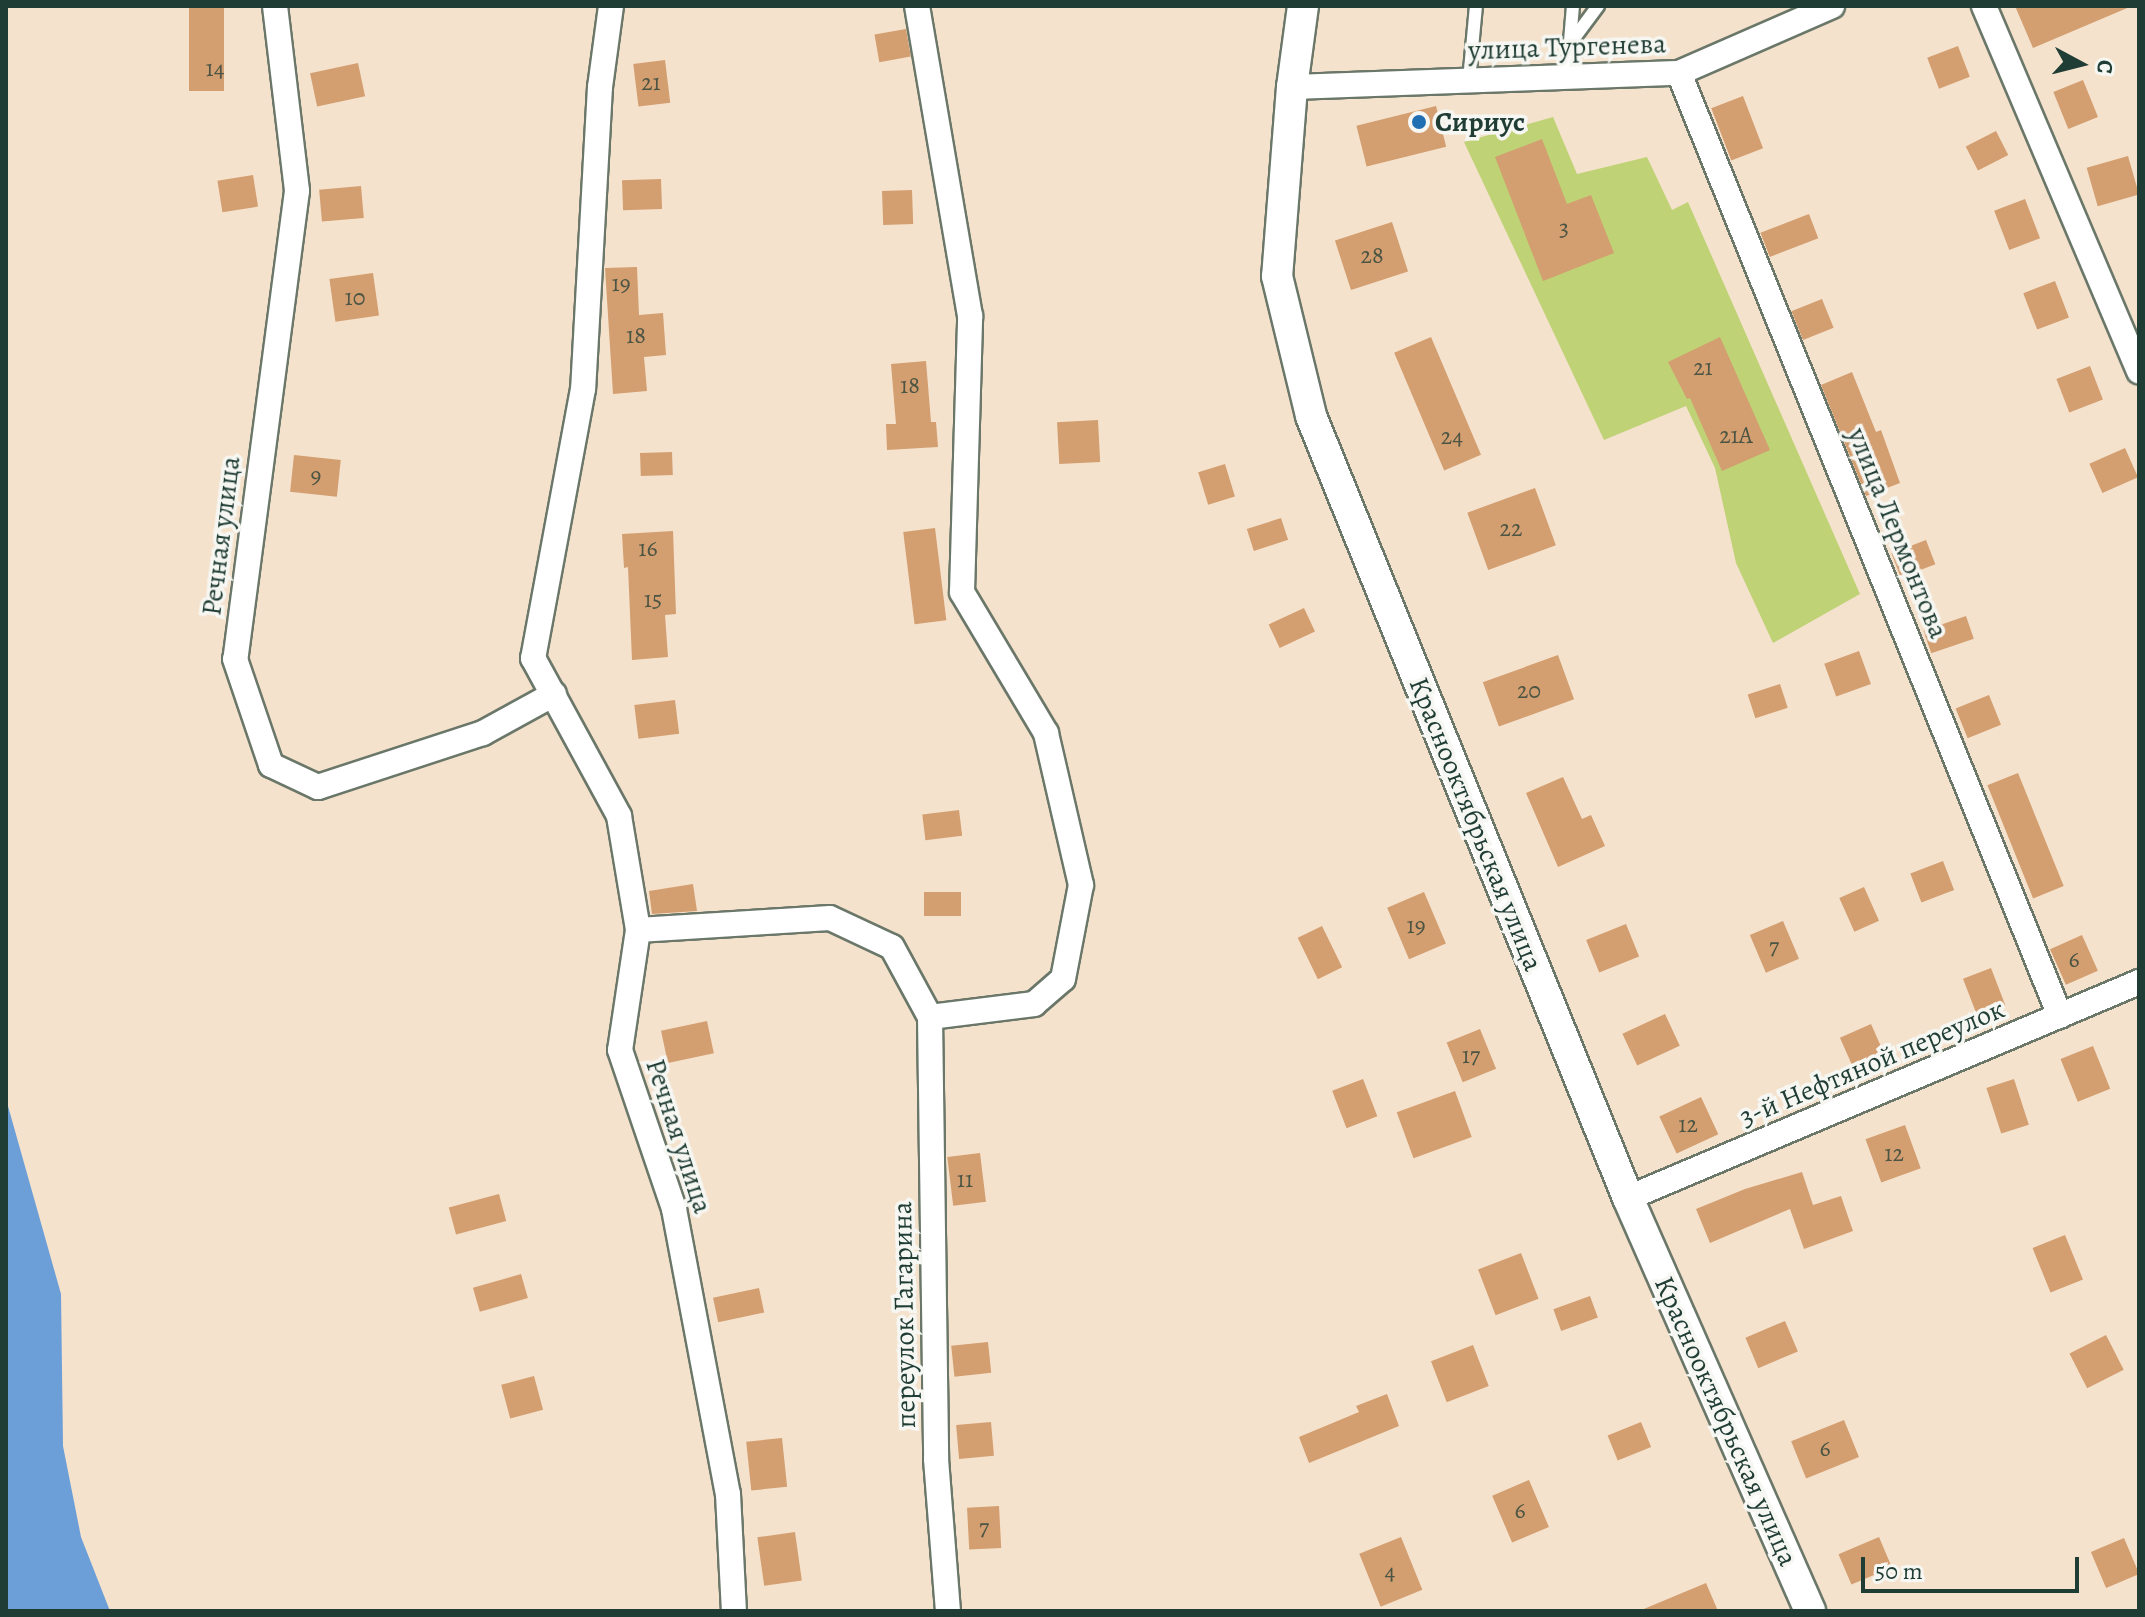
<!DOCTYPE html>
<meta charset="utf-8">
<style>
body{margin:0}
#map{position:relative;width:2145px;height:1617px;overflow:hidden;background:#f5e2cc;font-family:Alegreya,serif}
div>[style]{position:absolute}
.green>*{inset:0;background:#bfd275}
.water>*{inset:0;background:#6c9ed7}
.building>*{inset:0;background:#d39e70;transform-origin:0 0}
.roads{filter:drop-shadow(2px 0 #6a7769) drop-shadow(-2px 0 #6a7769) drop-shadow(0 2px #6a7769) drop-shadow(0 -2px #6a7769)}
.service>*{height:12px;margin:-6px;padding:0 6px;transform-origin:6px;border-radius:6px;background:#fff}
.minor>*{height:24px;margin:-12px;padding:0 12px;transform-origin:12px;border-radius:12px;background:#fff}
.tertiary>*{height:30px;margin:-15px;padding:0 15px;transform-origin:15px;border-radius:15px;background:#fff}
.dots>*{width:22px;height:22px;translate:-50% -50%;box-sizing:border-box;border:4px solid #f6f6f2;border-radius:50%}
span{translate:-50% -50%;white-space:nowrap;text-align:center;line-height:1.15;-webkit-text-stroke:7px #f6f6f2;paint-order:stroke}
.number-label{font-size:24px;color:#4c5543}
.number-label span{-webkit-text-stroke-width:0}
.street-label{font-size:28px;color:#1f3d34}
.poi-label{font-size:28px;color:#1f3d34;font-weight:700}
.left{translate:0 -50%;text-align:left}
.frame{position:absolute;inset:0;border:8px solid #1f3d34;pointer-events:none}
.north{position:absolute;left:2041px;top:24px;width:80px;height:80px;-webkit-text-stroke:6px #f6f6f2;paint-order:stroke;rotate:97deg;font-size:22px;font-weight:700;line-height:32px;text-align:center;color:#1f3d34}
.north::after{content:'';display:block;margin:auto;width:28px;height:36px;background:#1f3d34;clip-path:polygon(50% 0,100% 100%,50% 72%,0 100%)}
.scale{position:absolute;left:1861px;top:1557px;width:218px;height:36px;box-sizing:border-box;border:4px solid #1f3d34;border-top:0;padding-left:10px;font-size:24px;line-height:28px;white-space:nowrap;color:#1f3d34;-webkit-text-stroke:6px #f6f6f2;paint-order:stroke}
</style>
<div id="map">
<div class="green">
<i style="clip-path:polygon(1553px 117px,1577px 174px,1647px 157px,1672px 210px,1688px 202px,1860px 594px,1773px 643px,1736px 563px,1715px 468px,1686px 406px,1604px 440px,1464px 142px)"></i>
</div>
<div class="water">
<i style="clip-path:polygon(6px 1099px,61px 1294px,63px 1446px,81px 1537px,110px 1611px,6px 1611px)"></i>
</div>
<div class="building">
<i style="left:189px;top:6px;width:35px;height:85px"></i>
<i style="clip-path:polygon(2015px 6px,2132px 6px,2033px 48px)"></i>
<i style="left:906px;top:29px;width:28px;height:32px;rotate:80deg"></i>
<i style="left:1958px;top:46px;width:33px;height:33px;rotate:69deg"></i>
<i style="left:665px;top:60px;width:43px;height:32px;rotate:83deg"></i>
<i style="left:358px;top:63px;width:34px;height:49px;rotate:78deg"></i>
<i style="left:2083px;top:80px;width:40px;height:32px;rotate:68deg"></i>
<i style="left:1743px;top:96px;width:56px;height:34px;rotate:69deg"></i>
<i style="left:1436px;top:106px;width:42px;height:82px;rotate:76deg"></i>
<i style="left:1996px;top:131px;width:27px;height:34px;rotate:63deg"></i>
<i style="clip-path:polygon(1542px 139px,1567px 204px,1591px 195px,1614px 253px,1543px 281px,1495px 157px)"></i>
<i style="left:2128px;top:156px;width:40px;height:43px;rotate:74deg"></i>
<i style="left:253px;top:175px;width:32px;height:36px;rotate:81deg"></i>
<i style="left:661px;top:179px;width:30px;height:39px;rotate:88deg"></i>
<i style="left:361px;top:186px;width:32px;height:42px;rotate:85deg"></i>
<i style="left:912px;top:190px;width:34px;height:30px;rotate:88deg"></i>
<i style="left:2025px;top:199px;width:42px;height:33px;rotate:69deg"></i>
<i style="left:1809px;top:214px;width:26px;height:52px;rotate:69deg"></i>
<i style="left:1392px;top:222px;width:52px;height:60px;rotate:72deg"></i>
<i style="clip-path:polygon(637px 267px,639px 315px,663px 313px,666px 355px,644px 357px,647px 391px,613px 394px,605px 268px)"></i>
<i style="left:373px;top:273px;width:43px;height:44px;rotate:82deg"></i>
<i style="left:2055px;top:281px;width:39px;height:34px;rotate:69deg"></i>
<i style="left:1822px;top:299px;width:31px;height:33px;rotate:68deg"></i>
<i style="left:1431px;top:337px;width:128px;height:40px;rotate:67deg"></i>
<i style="clip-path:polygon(1720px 337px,1770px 450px,1722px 471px,1690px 398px,1687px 399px,1668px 362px)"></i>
<i style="clip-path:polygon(926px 361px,931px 422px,936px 422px,938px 447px,887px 450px,886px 424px,896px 424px,891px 364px)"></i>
<i style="left:2090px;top:366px;width:36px;height:36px;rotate:69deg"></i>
<i style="clip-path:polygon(1852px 372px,1876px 432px,1881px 430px,1900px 483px,1866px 496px,1821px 385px)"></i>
<i style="left:1098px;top:420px;width:42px;height:41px;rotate:87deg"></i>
<i style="left:2125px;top:448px;width:32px;height:39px;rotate:66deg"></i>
<i style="left:672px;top:452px;width:23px;height:32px;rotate:88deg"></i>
<i style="left:294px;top:455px;width:47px;height:37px;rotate:6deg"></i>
<i style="left:1225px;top:464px;width:34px;height:28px;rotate:73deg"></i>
<i style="left:1535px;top:488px;width:61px;height:72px;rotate:70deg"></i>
<i style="left:1281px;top:518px;width:23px;height:36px;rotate:72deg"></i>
<i style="left:935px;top:528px;width:93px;height:32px;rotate:83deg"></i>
<i style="clip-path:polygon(673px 531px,676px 614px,665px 615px,668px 657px,632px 660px,628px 567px,624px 568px,622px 534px)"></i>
<i style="left:1926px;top:540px;width:26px;height:37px;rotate:69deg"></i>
<i style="left:1304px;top:608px;width:26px;height:39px;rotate:65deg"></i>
<i style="left:1966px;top:616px;width:24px;height:45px;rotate:71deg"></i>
<i style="left:1859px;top:651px;width:35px;height:37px;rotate:70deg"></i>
<i style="left:1558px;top:655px;width:47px;height:80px;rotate:70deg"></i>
<i style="left:1780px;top:684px;width:25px;height:34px;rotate:72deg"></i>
<i style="left:1989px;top:695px;width:32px;height:36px;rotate:68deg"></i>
<i style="left:675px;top:700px;width:34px;height:41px;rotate:83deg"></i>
<i style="left:2018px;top:773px;width:122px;height:33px;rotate:68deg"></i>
<i style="clip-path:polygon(1563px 777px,1582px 819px,1591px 815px,1605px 846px,1558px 867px,1526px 793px)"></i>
<i style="left:959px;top:810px;width:26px;height:37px;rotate:83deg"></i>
<i style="left:1943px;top:861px;width:31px;height:35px;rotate:69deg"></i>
<i style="clip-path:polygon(693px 884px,697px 911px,652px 914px,649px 891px)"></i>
<i style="left:1864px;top:887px;width:37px;height:27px;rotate:66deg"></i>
<i style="left:961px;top:892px;width:24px;height:37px;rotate:90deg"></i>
<i style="left:1424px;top:892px;width:56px;height:40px;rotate:67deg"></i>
<i style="left:1783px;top:921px;width:41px;height:36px;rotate:67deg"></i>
<i style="left:1626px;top:924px;width:35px;height:43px;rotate:68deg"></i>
<i style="left:1322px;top:926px;width:46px;height:27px;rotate:64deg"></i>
<i style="left:2082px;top:935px;width:39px;height:35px;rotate:66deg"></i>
<i style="left:1991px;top:968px;width:40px;height:30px;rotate:69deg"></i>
<i style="left:1665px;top:1014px;width:35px;height:47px;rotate:65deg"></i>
<i style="left:707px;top:1021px;width:33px;height:47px;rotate:78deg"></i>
<i style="left:1871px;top:1024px;width:36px;height:34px;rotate:66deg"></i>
<i style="left:1480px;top:1029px;width:43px;height:36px;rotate:68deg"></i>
<i style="left:2093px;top:1046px;width:46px;height:35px;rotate:68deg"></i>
<i style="left:1363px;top:1079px;width:40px;height:33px;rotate:69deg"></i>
<i style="left:2014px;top:1079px;width:48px;height:29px;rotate:72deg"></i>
<i style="left:1455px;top:1091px;width:49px;height:62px;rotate:70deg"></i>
<i style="left:1701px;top:1097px;width:41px;height:46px;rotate:65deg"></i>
<i style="left:1905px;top:1125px;width:46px;height:42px;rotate:70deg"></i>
<i style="left:980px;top:1153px;width:49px;height:33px;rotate:83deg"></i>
<i style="clip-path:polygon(1802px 1172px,1813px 1205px,1841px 1196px,1853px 1231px,1804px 1249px,1790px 1209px,1710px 1243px,1696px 1209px,1745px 1189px)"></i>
<i style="left:499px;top:1194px;width:28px;height:52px;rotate:75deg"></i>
<i style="left:2065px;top:1235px;width:48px;height:35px;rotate:68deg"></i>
<i style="left:1521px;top:1253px;width:49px;height:46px;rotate:69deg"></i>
<i style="left:521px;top:1274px;width:25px;height:50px;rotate:74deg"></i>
<i style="left:759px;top:1288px;width:25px;height:47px;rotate:78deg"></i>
<i style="left:1590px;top:1296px;width:23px;height:39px;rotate:70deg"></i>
<i style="left:1785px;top:1321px;width:33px;height:43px;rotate:67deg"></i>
<i style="left:2106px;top:1335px;width:39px;height:41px;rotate:63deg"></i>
<i style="left:988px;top:1342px;width:31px;height:37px;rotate:84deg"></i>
<i style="left:1473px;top:1345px;width:44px;height:45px;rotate:69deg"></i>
<i style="left:534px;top:1376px;width:35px;height:34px;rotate:75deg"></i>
<i style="clip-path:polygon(1387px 1394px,1399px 1426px,1309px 1463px,1299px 1437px,1359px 1412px,1356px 1406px)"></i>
<i style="left:1844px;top:1420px;width:40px;height:57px;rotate:68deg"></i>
<i style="left:991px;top:1422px;width:34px;height:35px;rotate:85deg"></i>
<i style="left:1641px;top:1422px;width:27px;height:36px;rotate:68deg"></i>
<i style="left:782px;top:1438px;width:49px;height:36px;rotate:84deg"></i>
<i style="left:1529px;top:1480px;width:51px;height:40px;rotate:67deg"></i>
<i style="left:999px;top:1506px;width:42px;height:32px;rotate:87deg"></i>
<i style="left:795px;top:1532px;width:49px;height:38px;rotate:82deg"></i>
<i style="left:1401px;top:1537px;width:57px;height:45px;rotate:68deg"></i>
<i style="left:1879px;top:1537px;width:33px;height:44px;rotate:67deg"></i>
<i style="left:2124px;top:1538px;width:39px;height:36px;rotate:67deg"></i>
<i style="clip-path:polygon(1706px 1583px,1718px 1611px,1639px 1611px)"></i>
</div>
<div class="roads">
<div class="service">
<i style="left:1569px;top:45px;width:49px;rotate:-53.4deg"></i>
<i style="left:1567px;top:77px;width:71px;rotate:-85.2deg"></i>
<i style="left:1469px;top:81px;width:75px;rotate:-84.7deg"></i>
</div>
<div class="minor">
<i style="left:275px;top:6px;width:186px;rotate:83.2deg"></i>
<i style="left:297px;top:191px;width:472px;rotate:97.5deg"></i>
<i style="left:235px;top:659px;width:112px;rotate:71.2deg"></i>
<i style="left:271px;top:765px;width:52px;rotate:25.1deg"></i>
<i style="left:318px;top:787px;width:174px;rotate:-18.1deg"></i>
<i style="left:483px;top:733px;width:81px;rotate:-28.8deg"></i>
<i style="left:611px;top:6px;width:82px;rotate:97.7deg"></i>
<i style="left:600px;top:87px;width:302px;rotate:93.2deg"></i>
<i style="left:583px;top:389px;width:274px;rotate:100.5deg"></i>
<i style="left:533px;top:658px;width:180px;rotate:61.4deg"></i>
<i style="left:619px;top:816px;width:116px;rotate:80.5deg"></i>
<i style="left:638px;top:930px;width:121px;rotate:98.5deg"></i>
<i style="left:620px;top:1050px;width:168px;rotate:71.2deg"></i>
<i style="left:674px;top:1209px;width:290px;rotate:79.3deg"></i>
<i style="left:728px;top:1494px;width:117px;rotate:87.1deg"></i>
<i style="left:1984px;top:6px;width:397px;rotate:67deg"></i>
<i style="left:1679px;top:73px;width:1017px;rotate:68deg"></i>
<i style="left:1292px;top:87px;width:387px;rotate:-2.1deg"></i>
<i style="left:1679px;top:73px;width:167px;rotate:-23.6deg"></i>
<i style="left:638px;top:930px;width:192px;rotate:-3.6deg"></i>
<i style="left:830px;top:918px;width:68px;rotate:25.1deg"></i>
<i style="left:892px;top:947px;width:80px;rotate:61.5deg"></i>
<i style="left:930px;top:1017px;width:105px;rotate:-7.1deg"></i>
<i style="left:1034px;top:1004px;width:38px;rotate:-41deg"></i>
<i style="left:1063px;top:979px;width:96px;rotate:-79.2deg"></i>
<i style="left:1081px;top:885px;width:156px;rotate:-103deg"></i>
<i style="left:1046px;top:733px;width:164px;rotate:-120.8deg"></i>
<i style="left:962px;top:592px;width:276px;rotate:-88.3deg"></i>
<i style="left:970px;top:316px;width:314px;rotate:-99.7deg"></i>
<i style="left:930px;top:1017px;width:442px;rotate:89.2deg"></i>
<i style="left:936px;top:1459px;width:152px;rotate:85.5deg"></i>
<i style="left:1628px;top:1198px;width:555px;rotate:-22.91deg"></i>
</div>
<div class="tertiary">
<i style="left:1303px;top:6px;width:82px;rotate:97.7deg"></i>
<i style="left:1292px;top:87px;width:190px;rotate:94.5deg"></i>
<i style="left:1277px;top:276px;width:144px;rotate:76.3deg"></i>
<i style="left:1311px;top:416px;width:844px;rotate:67.93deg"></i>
<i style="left:1628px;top:1198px;width:451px;rotate:66.2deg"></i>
</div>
</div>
<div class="dots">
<i style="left:1419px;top:122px;background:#1f6fb2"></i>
</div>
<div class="number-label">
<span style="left:215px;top:69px">14</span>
<span style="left:651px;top:83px">21</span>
<span style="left:1564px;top:229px">3</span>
<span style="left:1372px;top:256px">28</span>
<span style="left:621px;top:284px">19</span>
<span style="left:355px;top:298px">10</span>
<span style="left:636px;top:336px">18</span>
<span style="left:1703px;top:368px">21</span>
<span style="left:910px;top:386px">18</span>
<span style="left:1736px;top:436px">21А</span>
<span style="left:1452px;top:437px">24</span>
<span style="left:316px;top:476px">9</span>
<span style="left:1511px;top:529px">22</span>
<span style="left:648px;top:549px">16</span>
<span style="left:653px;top:600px">15</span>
<span style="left:1529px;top:691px">20</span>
<span style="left:1416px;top:926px">19</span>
<span style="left:1774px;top:947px">7</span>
<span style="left:2074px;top:960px">6</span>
<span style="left:1471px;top:1056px">17</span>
<span style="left:1688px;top:1125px">12</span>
<span style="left:1894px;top:1154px">12</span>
<span style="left:965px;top:1180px">11</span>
<span style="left:1825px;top:1449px">6</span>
<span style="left:1520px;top:1511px">6</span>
<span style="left:984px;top:1528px">7</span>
<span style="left:1390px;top:1572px">4</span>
</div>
<div class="street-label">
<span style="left:1567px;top:47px;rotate:-2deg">улица Тургенева</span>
<span style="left:1898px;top:533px;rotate:68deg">улица Лермонтова</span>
<span style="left:221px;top:536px;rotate:-83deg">Речная улица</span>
<span style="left:1476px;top:824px;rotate:68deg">Краснооктябрьская улица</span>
<span style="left:1872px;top:1063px;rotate:-23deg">3-й Нефтяной переулок</span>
<span style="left:679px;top:1136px;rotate:72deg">Речная улица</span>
<span style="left:904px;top:1315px;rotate:-91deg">переулок Гагарина</span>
<span style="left:1726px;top:1421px;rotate:66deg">Краснооктябрьская улица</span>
</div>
<div class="poi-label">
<span class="left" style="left:1435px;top:122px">Сириус</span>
</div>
<div class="frame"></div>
<div class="north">С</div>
<div class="scale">50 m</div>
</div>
